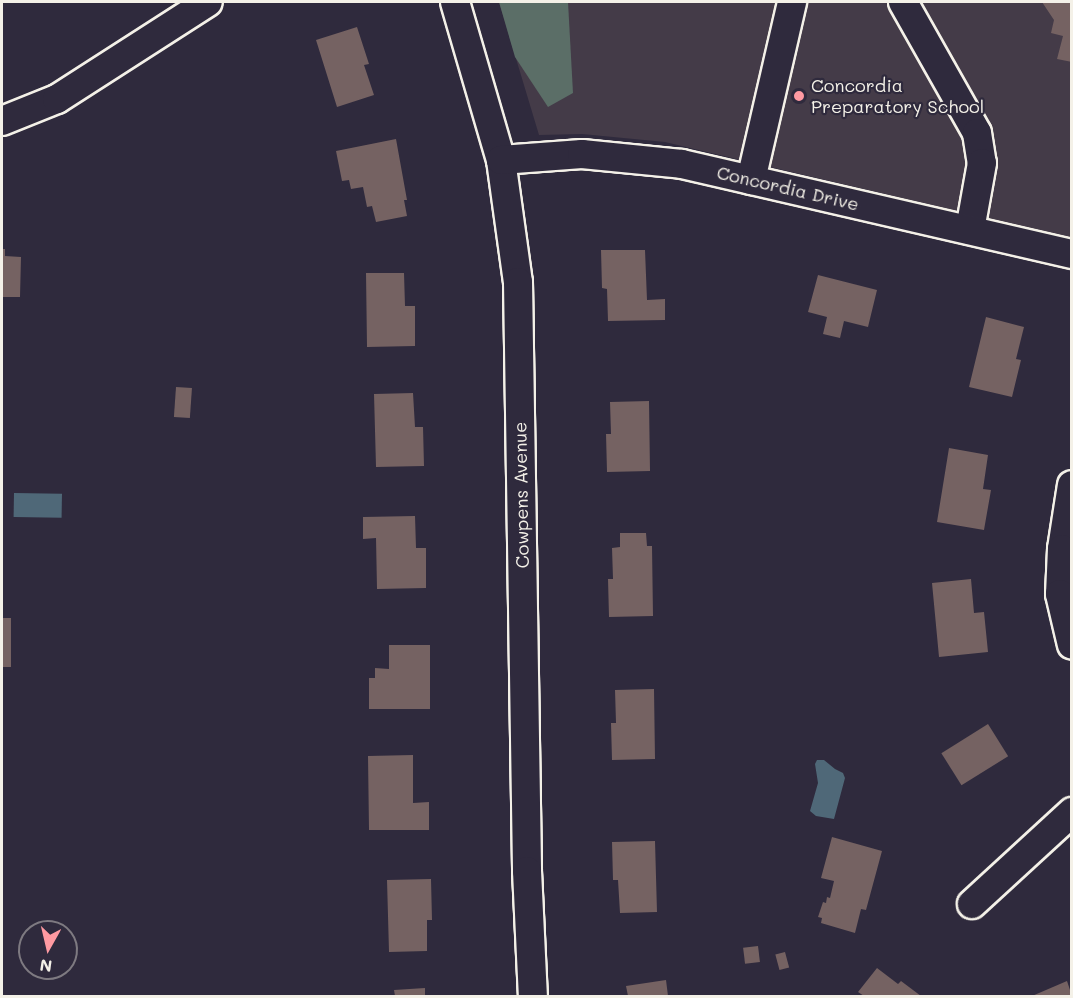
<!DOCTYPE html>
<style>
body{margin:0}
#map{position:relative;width:1073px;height:998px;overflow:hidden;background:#2f2a3d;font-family:Mali,sans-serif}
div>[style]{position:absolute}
.built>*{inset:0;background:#443b48}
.green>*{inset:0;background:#5b6e67}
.water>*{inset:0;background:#4f6878;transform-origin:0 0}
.building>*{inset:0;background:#756262;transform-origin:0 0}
.roads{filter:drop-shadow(2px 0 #f4f1e8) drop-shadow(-2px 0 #f4f1e8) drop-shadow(0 2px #f4f1e8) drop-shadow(0 -2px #f4f1e8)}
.minor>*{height:28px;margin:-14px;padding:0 14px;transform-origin:14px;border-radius:14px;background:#2f2a3d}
.dots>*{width:16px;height:16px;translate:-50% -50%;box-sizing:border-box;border:3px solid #2f2a3d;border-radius:50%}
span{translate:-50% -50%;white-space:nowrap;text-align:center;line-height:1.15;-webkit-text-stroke:4.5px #2f2a3d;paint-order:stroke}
.poi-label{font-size:18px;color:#f4f1e8}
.left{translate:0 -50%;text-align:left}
.street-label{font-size:18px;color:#f4f1e8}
.frame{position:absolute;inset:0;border:3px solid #f4f1e8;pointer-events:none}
.north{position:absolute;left:18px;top:920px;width:60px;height:60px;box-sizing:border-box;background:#2f2a3d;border:2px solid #7e7a81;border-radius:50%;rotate:188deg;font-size:16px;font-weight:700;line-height:24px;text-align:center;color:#f4f1e8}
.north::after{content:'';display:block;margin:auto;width:21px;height:27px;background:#ff9aa2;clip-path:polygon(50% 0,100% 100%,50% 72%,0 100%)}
</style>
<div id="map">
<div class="built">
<i style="clip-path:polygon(499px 2px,1071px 2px,1071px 238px,665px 142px,582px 134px,539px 135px)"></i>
</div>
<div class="green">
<i style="clip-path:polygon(499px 2px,568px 2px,573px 93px,548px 107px,515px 57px)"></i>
</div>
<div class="water">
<i style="left:14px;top:493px;width:48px;height:24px;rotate:1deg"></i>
<i style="clip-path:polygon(817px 760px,824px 760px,835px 769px,843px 773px,845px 778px,834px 819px,816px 816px,810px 811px,818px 783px,815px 764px)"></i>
</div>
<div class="building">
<i style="clip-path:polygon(1042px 2px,1072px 2px,1072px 62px,1057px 59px,1063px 36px,1051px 33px,1054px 20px)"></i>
<i style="clip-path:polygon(357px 27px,369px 64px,364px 65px,374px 95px,337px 107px,316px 40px)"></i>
<i style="clip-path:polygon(396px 139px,407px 200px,404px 200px,407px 216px,376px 222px,372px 206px,367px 207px,363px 187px,351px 189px,349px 180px,342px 181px,336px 151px)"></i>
<i style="clip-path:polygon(2px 249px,5px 249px,5px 256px,21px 257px,20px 297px,2px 297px)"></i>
<i style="clip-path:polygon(601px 250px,645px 250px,647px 300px,665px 299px,665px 320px,608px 321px,607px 289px,602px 288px)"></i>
<i style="clip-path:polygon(366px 273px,404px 273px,405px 306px,415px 306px,415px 346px,367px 347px)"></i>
<i style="clip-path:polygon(818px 275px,877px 290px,868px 327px,844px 321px,840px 338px,823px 334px,827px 317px,808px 312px)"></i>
<i style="clip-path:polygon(986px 317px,1024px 327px,1016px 359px,1021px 360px,1012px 397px,969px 387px)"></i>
<i style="left:176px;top:387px;width:16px;height:30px;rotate:4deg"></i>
<i style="clip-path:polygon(413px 393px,415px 427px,423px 427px,424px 466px,376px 467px,374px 394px)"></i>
<i style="clip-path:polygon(649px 401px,650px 471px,607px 472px,606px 434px,611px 434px,610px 402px)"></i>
<i style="clip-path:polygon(949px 448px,988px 455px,983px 489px,991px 490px,984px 530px,937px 522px)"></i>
<i style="clip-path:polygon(415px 516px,416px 548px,426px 548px,426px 588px,377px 589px,376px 538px,363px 539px,363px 517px)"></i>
<i style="clip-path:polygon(620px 533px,646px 533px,647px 546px,652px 546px,653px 616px,609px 617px,608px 579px,613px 579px,612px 548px,620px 547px)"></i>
<i style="clip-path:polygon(971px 579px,974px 613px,984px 612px,988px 652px,939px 657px,932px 583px)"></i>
<i style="left:2px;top:618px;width:9px;height:49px"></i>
<i style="clip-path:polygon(389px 645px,430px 645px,430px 709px,369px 709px,369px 678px,375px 678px,375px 668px,389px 669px)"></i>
<i style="clip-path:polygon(654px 689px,655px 759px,612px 760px,611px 723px,616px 723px,615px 690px)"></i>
<i style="left:988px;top:724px;width:38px;height:55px;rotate:58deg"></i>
<i style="clip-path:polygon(413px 755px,413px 803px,429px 802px,429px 830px,369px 830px,368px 756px)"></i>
<i style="clip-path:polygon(832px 837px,882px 851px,866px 910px,861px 909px,855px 933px,821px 923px,822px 918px,818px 917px,823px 902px,826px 903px,827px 897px,830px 898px,834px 881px,821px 878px)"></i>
<i style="clip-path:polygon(655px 841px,657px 912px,620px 913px,618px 880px,613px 880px,612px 842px)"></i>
<i style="clip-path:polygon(431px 879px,432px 920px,427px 920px,427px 951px,389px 952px,387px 880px)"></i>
<i style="left:758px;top:946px;width:16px;height:15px;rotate:83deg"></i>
<i style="left:785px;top:952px;width:16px;height:10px;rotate:75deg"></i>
<i style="clip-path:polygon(877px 968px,898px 984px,901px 981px,921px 996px,864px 996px,858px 992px)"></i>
<i style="clip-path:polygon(666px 980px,668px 996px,628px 996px,626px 986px)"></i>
<i style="clip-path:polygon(1067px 981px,1072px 996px,1032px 996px)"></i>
<i style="clip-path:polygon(425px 988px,425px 996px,395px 996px,394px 990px)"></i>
</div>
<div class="roads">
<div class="minor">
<i style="left:455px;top:2px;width:165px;rotate:73.8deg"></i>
<i style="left:501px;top:160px;width:123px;rotate:82.1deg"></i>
<i style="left:518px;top:282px;width:589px;rotate:89.12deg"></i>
<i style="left:527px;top:871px;width:125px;rotate:87.3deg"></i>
<i style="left:903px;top:2px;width:150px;rotate:60.5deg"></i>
<i style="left:977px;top:133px;width:30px;rotate:81deg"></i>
<i style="left:982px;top:163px;width:68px;rotate:100.2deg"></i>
<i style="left:2px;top:121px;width:59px;rotate:-21.8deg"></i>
<i style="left:57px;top:99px;width:179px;rotate:-32.7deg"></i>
<i style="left:501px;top:160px;width:81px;rotate:-4.2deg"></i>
<i style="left:582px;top:154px;width:100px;rotate:5.7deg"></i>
<i style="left:682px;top:164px;width:400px;rotate:13deg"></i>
<i style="left:751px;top:180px;width:183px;rotate:-77deg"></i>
<i style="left:1072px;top:485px;width:65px;rotate:98.9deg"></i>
<i style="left:1062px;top:549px;width:45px;rotate:92.5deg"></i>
<i style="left:1060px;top:594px;width:52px;rotate:76.8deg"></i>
<i style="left:972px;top:904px;width:136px;rotate:-42.6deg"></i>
</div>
</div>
<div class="dots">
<i style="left:799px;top:96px;background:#ff9aa2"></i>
</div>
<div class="poi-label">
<span class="left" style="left:811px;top:96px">Concordia<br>Preparatory School</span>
</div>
<div class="street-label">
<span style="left:788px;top:188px;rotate:13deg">Concordia Drive</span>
<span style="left:521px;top:495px;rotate:-91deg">Cowpens Avenue</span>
</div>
<div class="frame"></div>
<div class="north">N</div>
</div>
